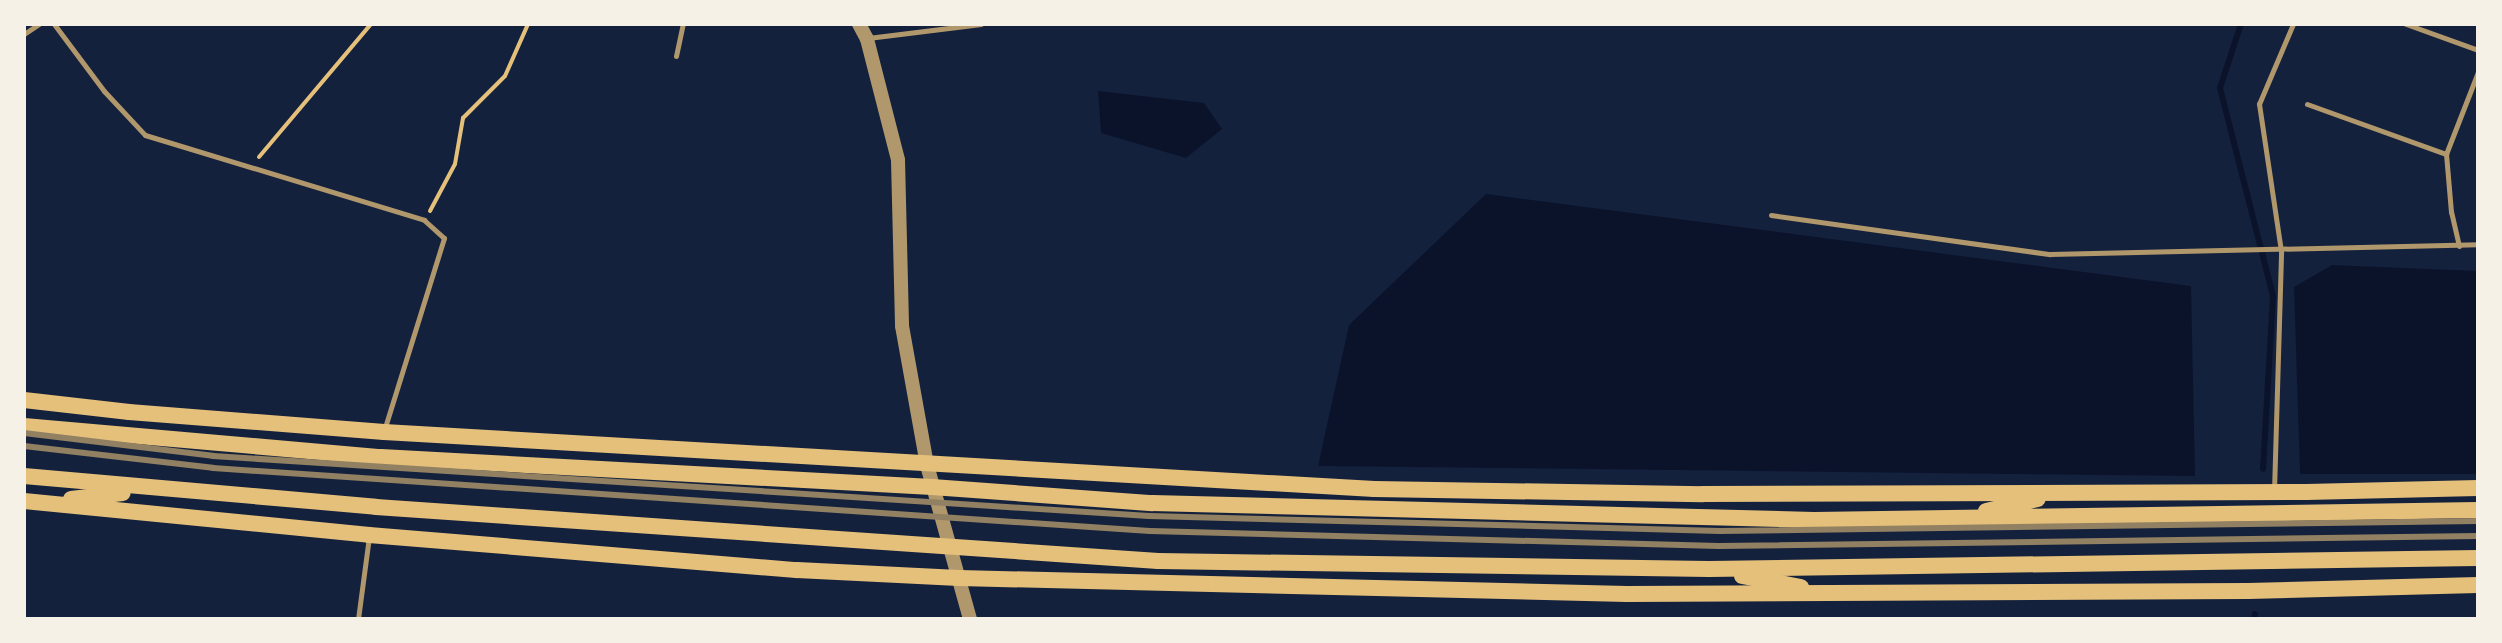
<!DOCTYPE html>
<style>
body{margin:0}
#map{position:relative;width:2502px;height:643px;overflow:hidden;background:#14213d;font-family:"Titillium Web",sans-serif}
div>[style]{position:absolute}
.water>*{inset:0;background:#0b132b}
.stream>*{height:6px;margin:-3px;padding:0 3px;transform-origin:3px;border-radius:3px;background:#0b132b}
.path>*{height:4px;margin:-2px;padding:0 2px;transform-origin:2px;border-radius:2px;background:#e5c07b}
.service>*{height:5px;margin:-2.5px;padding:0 2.5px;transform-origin:2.5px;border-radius:2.5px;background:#b1986c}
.tertiary>*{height:14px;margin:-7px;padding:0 7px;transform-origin:7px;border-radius:7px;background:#b1986c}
.primary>*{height:16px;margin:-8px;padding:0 8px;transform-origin:8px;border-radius:8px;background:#e5c07b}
.rail>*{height:6px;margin:-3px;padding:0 3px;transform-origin:3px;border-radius:3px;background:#918062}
span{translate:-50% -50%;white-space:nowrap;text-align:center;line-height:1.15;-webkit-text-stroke:7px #f6f1e7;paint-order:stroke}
.frame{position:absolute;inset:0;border:26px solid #f6f1e7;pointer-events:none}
</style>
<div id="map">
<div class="water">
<i style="clip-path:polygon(1098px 91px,1204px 103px,1222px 129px,1186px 158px,1101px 133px)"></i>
<i style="clip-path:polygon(1486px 194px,2191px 286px,2195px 476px,1318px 466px,1349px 325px)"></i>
<i style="clip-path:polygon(2332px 265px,2478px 271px,2478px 474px,2300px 474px,2294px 287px)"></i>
</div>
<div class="stream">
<i style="left:2241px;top:24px;width:67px;rotate:108.2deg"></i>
<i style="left:2220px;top:88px;width:215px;rotate:75.7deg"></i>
<i style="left:2273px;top:296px;width:173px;rotate:93.3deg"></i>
<i style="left:2254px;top:619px;width:5px;rotate:-79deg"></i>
</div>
<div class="path">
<i style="left:259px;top:157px;width:174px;rotate:-49.9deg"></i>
<i style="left:430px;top:211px;width:53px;rotate:-62deg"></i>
<i style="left:455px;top:164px;width:47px;rotate:-80.1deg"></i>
<i style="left:463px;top:118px;width:59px;rotate:-45deg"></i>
<i style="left:505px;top:76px;width:57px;rotate:-66.1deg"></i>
</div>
<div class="service">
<i style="left:54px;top:24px;width:84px;rotate:53.3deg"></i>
<i style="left:104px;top:91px;width:60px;rotate:47deg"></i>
<i style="left:145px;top:135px;width:292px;rotate:16.9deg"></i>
<i style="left:424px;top:220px;width:27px;rotate:42deg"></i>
<i style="left:444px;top:238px;width:202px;rotate:107.3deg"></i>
<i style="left:2406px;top:24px;width:77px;rotate:19.9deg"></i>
<i style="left:24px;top:34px;width:18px;rotate:-34deg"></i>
<i style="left:868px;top:38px;width:114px;rotate:-7.1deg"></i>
<i style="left:676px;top:56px;width:33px;rotate:-78deg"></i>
<i style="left:2307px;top:104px;width:148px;rotate:19.8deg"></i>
<i style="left:1771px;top:215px;width:282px;rotate:8deg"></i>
<i style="left:2050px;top:254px;width:428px;rotate:-1.3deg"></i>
<i style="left:2459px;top:246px;width:35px;rotate:-103deg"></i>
<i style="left:2451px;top:212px;width:58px;rotate:-94.9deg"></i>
<i style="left:2446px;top:154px;width:88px;rotate:-68.7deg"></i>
<i style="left:2274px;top:491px;width:240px;rotate:-88.3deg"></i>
<i style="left:2281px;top:251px;width:149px;rotate:-98.5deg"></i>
<i style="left:2259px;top:104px;width:87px;rotate:-67deg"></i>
<i style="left:358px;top:619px;width:83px;rotate:-82.4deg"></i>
</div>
<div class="tertiary">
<i style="left:859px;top:24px;width:17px;rotate:62deg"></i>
<i style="left:867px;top:39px;width:125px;rotate:75.6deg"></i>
<i style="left:898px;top:160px;width:166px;rotate:88.6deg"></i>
<i style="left:902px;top:326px;width:141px;rotate:79.8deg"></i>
<i style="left:927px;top:465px;width:160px;rotate:74.4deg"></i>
</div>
<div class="primary">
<i style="left:24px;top:400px;width:106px;rotate:6.5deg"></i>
<i style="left:129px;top:412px;width:256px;rotate:4.5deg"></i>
<i style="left:384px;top:432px;width:992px;rotate:3.3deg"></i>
<i style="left:1374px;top:489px;width:329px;rotate:0.9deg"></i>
<i style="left:1703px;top:494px;width:603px;rotate:-0.19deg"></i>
<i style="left:2306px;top:492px;width:172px;rotate:-1.3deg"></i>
<i style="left:24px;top:426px;width:358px;rotate:5deg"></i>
<i style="left:381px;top:457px;width:552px;rotate:3.12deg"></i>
<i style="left:932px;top:487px;width:221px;rotate:4.2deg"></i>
<i style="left:1152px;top:503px;width:662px;rotate:1.47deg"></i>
<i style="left:1814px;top:520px;width:664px;rotate:-0.86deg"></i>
<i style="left:24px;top:476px;width:353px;rotate:5deg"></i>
<i style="left:376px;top:507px;width:784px;rotate:3.95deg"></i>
<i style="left:1158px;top:561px;width:551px;rotate:0.83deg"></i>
<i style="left:1709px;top:569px;width:769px;rotate:-0.82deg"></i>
<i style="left:71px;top:499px;width:52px;rotate:-6.6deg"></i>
<i style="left:24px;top:501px;width:347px;rotate:5.6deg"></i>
<i style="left:369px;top:535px;width:429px;rotate:4.7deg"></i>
<i style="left:797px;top:570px;width:162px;rotate:2.8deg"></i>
<i style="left:959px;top:578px;width:668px;rotate:1.37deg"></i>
<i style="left:1627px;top:594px;width:621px;rotate:-0.28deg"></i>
<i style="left:2248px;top:591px;width:230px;rotate:-1.5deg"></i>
<i style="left:1986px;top:511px;width:53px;rotate:-13deg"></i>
<i style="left:1742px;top:576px;width:60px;rotate:10.6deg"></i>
</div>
<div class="rail">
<i style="left:24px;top:433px;width:190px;rotate:6.9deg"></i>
<i style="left:213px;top:456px;width:938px;rotate:3.67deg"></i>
<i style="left:1149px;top:516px;width:571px;rotate:1.5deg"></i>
<i style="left:1720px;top:531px;width:758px;rotate:-0.76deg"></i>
<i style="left:24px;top:446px;width:190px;rotate:6.6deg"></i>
<i style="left:213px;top:468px;width:939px;rotate:3.85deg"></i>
<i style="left:1150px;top:531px;width:569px;rotate:1.51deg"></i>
<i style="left:1719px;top:546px;width:759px;rotate:-0.75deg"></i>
</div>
<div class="frame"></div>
</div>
